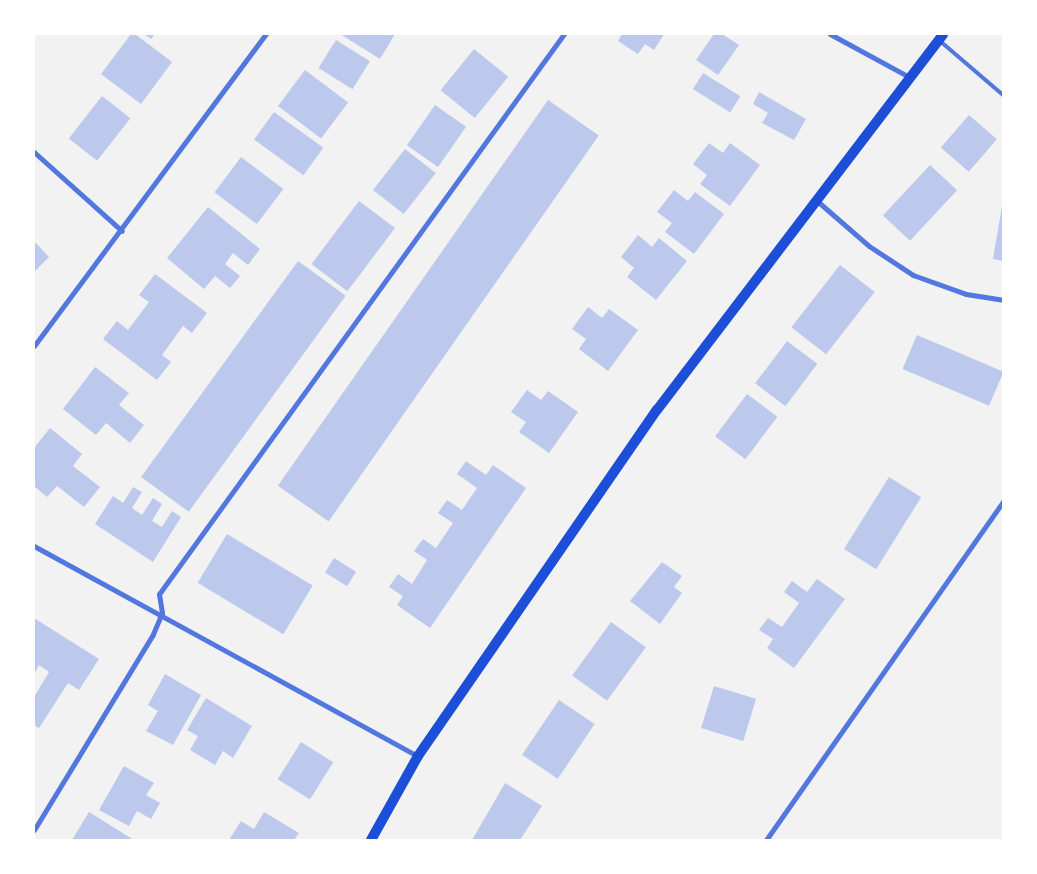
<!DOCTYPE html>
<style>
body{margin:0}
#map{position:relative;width:1037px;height:874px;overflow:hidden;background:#f2f2f2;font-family:"Fira Sans",sans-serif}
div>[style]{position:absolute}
.building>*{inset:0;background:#bdc9ec;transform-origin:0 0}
.service>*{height:4px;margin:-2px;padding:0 2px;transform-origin:2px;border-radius:2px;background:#5277de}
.minor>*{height:5px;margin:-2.5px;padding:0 2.5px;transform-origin:2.5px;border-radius:2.5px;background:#5277de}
.secondary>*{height:10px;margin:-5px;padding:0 5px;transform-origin:5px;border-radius:5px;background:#1d4ed8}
span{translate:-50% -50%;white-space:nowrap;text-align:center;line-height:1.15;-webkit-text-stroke:4px #fff;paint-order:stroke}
.frame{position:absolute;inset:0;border:35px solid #fff;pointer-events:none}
</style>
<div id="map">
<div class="building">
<i style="clip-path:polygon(131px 34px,135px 34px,172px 62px,141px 104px,101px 74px)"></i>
<i style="clip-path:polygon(144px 34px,155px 34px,151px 39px)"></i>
<i style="clip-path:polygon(340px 34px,395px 34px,380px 59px)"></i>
<i style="clip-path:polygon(622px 34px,664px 34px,654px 50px,645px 44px,638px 54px,618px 41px)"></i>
<i style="clip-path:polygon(714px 34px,722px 34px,739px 45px,718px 75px,696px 60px)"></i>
<i style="left:336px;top:40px;width:40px;height:33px;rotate:32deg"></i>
<i style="left:474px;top:49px;width:44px;height:53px;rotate:39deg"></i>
<i style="left:305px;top:70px;width:54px;height:45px;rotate:37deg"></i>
<i style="left:703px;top:73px;width:44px;height:19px;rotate:32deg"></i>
<i style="clip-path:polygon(759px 92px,806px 119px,794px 140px,762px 123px,768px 113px,753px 104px)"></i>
<i style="left:102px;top:96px;width:36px;height:54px;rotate:38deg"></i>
<i style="left:548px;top:100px;width:62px;height:471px;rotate:35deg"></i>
<i style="left:435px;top:105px;width:38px;height:49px;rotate:35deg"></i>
<i style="left:274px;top:112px;width:61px;height:34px;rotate:36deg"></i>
<i style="left:969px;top:115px;width:37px;height:43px;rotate:41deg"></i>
<i style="clip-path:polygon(709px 143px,723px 153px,730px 143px,760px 165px,730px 206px,700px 184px,707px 175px,693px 164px)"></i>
<i style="left:405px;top:149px;width:39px;height:52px;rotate:38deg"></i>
<i style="left:241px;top:157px;width:53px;height:44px;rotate:37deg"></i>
<i style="left:930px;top:165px;width:37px;height:69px;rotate:43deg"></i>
<i style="clip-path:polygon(674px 190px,688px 201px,695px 192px,724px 214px,694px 254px,665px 232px,672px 223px,657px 212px)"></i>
<i style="left:359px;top:201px;width:45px;height:79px;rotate:37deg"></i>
<i style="clip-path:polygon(1002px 206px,1003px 207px,1003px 261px,993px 259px)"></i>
<i style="clip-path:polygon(208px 207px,260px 249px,248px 265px,233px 253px,225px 264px,240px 276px,230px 288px,215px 276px,204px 289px,167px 258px)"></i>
<i style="clip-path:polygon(638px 235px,652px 247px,659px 238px,687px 261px,656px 300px,627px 277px,634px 268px,621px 257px)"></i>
<i style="clip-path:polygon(34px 241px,49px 257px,34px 272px)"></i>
<i style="left:298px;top:261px;width:59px;height:267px;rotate:36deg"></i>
<i style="left:840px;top:265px;width:44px;height:79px;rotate:38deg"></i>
<i style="clip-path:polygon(155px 274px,207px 313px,192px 333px,183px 326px,162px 355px,171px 362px,157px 380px,103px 339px,117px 321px,128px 330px,149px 302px,139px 295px)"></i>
<i style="clip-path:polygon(588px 307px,602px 318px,609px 309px,638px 330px,608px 371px,579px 349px,586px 339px,572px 329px)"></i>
<i style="left:917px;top:335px;width:94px;height:37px;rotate:23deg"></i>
<i style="left:787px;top:341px;width:38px;height:53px;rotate:37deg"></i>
<i style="clip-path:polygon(95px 367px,129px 393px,119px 405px,144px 425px,130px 443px,106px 423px,96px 435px,63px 409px)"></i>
<i style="clip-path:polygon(527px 390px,541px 400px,548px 391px,578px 412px,549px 453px,519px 432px,526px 422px,511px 412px)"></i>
<i style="left:747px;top:394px;width:38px;height:53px;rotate:37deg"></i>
<i style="clip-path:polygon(50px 428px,82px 454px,73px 466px,100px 487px,84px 507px,57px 486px,47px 497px,34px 486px,34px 448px)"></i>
<i style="clip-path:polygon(466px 461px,486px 475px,493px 465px,526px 488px,430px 628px,397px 605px,403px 596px,389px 587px,398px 574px,412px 584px,427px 560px,414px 551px,423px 539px,436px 548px,453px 523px,438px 513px,447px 500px,462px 510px,477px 488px,457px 474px)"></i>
<i style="left:889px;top:477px;width:38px;height:85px;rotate:32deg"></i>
<i style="clip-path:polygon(133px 487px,142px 492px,132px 508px,142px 515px,153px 498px,162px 504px,152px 521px,162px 527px,172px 511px,181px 517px,153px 562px,95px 524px,113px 496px,123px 503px)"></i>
<i style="left:227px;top:534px;width:100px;height:57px;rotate:31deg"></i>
<i style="left:334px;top:558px;width:26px;height:17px;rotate:32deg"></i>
<i style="clip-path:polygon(662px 562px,682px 576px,674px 587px,682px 593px,660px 624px,630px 601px)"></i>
<i style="clip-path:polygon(817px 579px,845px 599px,794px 668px,767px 648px,773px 639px,759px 630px,768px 618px,782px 627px,799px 603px,784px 592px,792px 581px,807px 592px)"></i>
<i style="clip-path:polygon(34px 618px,99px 659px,79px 690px,68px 683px,39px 728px,34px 725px,34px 697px,49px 672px,39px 665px,34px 674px)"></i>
<i style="left:611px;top:622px;width:43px;height:66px;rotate:36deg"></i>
<i style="clip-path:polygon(165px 674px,201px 695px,173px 745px,146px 731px,158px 711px,148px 705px)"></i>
<i style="left:714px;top:686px;width:44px;height:44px;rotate:17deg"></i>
<i style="clip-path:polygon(206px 698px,252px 726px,233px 758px,223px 751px,215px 765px,190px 750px,198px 736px,187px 730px)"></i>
<i style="left:559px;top:700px;width:43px;height:66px;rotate:34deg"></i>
<i style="left:301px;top:742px;width:38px;height:44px;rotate:32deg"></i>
<i style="clip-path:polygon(124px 766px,154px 783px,146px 795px,160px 803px,151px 819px,137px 811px,129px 826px,99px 810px)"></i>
<i style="clip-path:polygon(505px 783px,542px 806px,520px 840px,472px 840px)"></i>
<i style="clip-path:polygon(89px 812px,134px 840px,72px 840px)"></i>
<i style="clip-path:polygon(264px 812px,299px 833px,294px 840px,229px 840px,241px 821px,254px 829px)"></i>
</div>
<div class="service">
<i style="left:940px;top:41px;width:83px;rotate:40.6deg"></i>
</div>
<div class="minor">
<i style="left:830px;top:34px;width:92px;rotate:28.5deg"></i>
<i style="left:34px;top:152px;width:118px;rotate:41.9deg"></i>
<i style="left:816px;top:200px;width:70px;rotate:41deg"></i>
<i style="left:869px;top:246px;width:53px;rotate:33.4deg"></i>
<i style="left:913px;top:275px;width:56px;rotate:19.7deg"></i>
<i style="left:966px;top:294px;width:37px;rotate:9deg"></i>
<i style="left:34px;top:346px;width:389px;rotate:-53.4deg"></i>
<i style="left:34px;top:546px;width:438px;rotate:28.7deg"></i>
<i style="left:34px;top:830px;width:229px;rotate:-58.7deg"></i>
<i style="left:153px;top:634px;width:23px;rotate:-67deg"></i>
<i style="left:162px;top:613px;width:19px;rotate:-99deg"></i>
<i style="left:159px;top:594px;width:691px;rotate:-54.13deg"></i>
<i style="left:766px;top:840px;width:414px;rotate:-55deg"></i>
</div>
<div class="secondary">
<i style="left:371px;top:840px;width:96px;rotate:-60.8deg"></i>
<i style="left:418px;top:756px;width:421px;rotate:-55.4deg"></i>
<i style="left:657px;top:410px;width:472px;rotate:-52.7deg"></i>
</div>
<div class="frame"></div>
</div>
